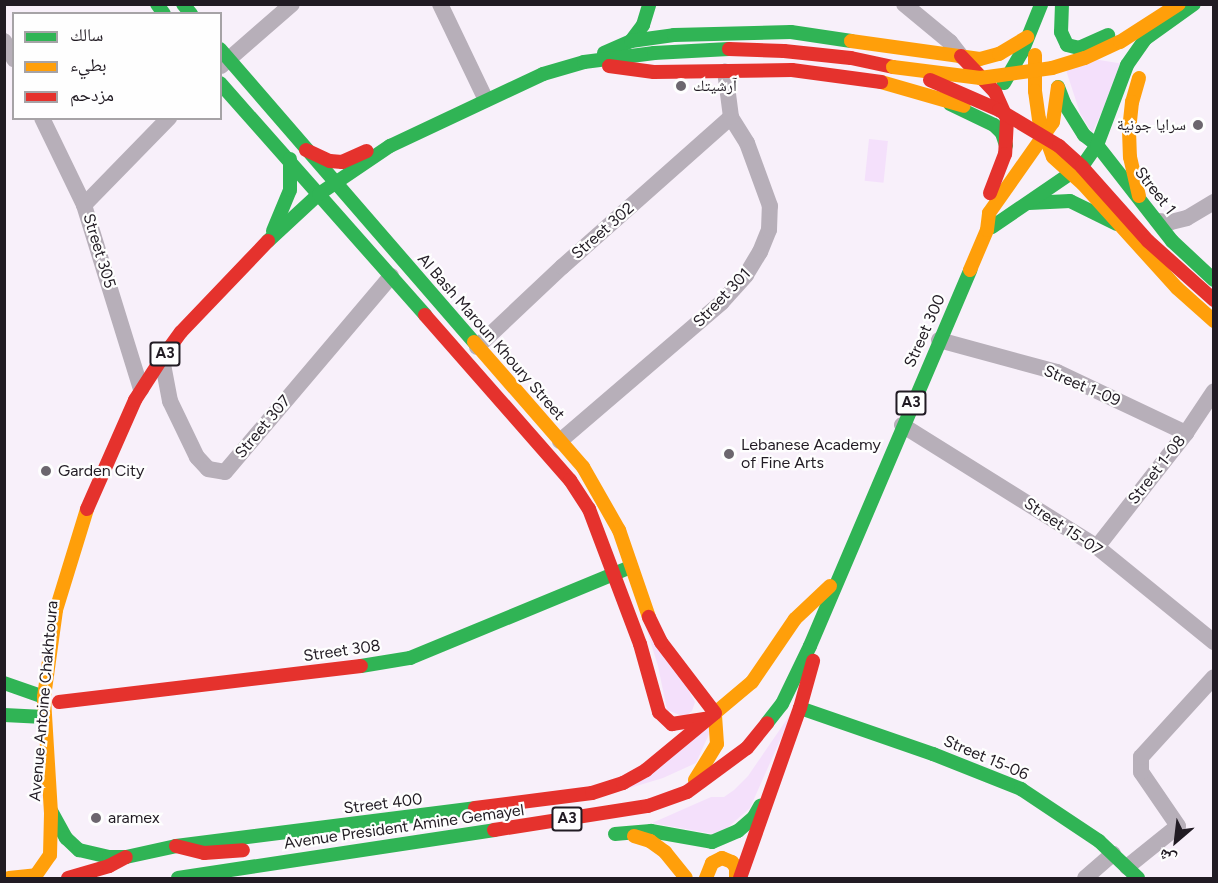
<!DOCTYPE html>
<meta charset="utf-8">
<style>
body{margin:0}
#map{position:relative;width:1218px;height:883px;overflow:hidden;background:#f8f0fa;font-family:Figtree,"Noto Naskh Arabic",sans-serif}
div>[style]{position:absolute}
.green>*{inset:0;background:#f4e0fb;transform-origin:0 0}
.street>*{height:16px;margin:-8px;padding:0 8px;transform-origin:8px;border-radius:8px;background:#b7afb9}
.fast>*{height:14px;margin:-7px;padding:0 7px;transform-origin:7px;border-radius:7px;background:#30b455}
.slow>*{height:14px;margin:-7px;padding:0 7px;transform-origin:7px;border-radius:7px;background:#ff9f0a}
.jam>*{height:14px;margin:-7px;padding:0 7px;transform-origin:7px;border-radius:7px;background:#e5322d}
.slow-bridge>*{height:14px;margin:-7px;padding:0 7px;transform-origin:7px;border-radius:7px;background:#ff9f0a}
.jam-bridge>*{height:14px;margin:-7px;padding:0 7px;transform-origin:7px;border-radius:7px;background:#e5322d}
.dots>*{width:16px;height:16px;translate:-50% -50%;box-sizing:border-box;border:3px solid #fefefe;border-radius:50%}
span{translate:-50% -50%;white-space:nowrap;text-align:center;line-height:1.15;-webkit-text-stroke:4.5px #fefefe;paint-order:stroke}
.shield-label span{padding:2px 4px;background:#fefefe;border:2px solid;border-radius:4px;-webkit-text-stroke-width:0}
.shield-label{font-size:15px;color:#211b23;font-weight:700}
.poi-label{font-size:16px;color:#211b23}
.left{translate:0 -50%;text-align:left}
.right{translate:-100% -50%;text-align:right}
.street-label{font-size:16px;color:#211b23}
.frame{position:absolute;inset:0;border:6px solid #211b23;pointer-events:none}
.legend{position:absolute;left:12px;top:12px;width:210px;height:108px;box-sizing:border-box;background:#fefefe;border:2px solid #a6a3a6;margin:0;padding:8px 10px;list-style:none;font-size:18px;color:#211b23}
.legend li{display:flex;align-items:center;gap:12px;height:30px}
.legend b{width:30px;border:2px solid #a6a3a6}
.north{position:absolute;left:1146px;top:811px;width:60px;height:60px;-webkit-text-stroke:4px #fefefe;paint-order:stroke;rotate:208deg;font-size:16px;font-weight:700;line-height:24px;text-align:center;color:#211b23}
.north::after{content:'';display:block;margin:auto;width:21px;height:27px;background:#211b23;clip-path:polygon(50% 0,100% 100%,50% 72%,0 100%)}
</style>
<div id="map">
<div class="green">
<i style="clip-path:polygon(1093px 59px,1124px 64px,1092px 133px,1080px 113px,1065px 67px)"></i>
<i style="left:869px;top:139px;width:19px;height:42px;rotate:6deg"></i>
<i style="clip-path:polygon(636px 596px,695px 702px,692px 711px,685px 717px,667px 710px,658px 666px)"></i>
<i style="clip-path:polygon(794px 709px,750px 808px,719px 835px,652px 823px,711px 797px,724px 797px,734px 790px,748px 776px)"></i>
<i style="clip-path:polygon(714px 723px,696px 763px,663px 778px,613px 793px)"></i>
</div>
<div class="street">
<i style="left:440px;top:4px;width:106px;rotate:64.4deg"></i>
<i style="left:904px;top:4px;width:60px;rotate:39.6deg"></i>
<i style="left:950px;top:42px;width:18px;rotate:52deg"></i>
<i style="left:4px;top:41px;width:21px;rotate:61deg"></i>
<i style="left:221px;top:66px;width:94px;rotate:-41.1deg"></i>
<i style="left:42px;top:118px;width:97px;rotate:64.2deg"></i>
<i style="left:84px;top:205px;width:193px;rotate:72.8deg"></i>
<i style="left:84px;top:205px;width:122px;rotate:-45.7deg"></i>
<i style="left:1158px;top:221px;width:13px;rotate:4deg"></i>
<i style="left:1171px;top:222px;width:16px;rotate:-14deg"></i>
<i style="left:1187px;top:218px;width:31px;rotate:-31deg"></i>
<i style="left:939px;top:340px;width:122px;rotate:15.2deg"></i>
<i style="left:1057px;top:372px;width:143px;rotate:25.3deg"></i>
<i style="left:477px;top:347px;width:117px;rotate:-43.3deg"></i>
<i style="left:562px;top:267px;width:226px;rotate:-41.6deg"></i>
<i style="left:162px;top:359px;width:43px;rotate:79.2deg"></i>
<i style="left:170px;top:401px;width:62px;rotate:64.3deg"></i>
<i style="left:197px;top:457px;width:16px;rotate:47deg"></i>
<i style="left:208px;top:469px;width:17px;rotate:10deg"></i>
<i style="left:225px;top:472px;width:257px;rotate:-49.7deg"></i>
<i style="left:902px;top:425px;width:230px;rotate:32deg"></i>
<i style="left:1097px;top:547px;width:151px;rotate:39.1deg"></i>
<i style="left:560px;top:441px;width:213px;rotate:-40.6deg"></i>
<i style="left:722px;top:302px;width:36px;rotate:-48deg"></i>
<i style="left:746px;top:275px;width:27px;rotate:-59deg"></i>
<i style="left:760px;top:252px;width:24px;rotate:-68deg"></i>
<i style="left:769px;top:230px;width:24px;rotate:-88deg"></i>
<i style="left:770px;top:206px;width:67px;rotate:-110.1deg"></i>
<i style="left:747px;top:143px;width:31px;rotate:-122deg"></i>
<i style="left:731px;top:117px;width:46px;rotate:-97.4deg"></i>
<i style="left:1097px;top:547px;width:145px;rotate:-52deg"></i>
<i style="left:1186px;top:433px;width:50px;rotate:-56.3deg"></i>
<i style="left:1127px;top:867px;width:65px;rotate:-38.8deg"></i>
<i style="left:1178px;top:826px;width:65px;rotate:-124.4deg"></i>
<i style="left:1141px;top:772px;width:15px;rotate:-90deg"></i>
<i style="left:1141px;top:757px;width:108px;rotate:-47.6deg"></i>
<i style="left:1085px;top:878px;width:37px;rotate:-41deg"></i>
</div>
<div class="fast">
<i style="left:157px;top:4px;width:12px;rotate:55deg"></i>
<i style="left:183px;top:4px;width:13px;rotate:51deg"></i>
<i style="left:1062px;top:4px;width:28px;rotate:92deg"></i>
<i style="left:1061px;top:32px;width:14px;rotate:65deg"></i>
<i style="left:1067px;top:45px;width:12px;rotate:14deg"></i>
<i style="left:1079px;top:48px;width:32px;rotate:-24deg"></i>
<i style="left:631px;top:41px;width:20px;rotate:-53deg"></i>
<i style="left:643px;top:25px;width:21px;rotate:-73deg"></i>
<i style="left:220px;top:49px;width:388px;rotate:49.1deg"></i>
<i style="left:604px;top:53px;width:30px;rotate:-24deg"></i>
<i style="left:631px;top:41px;width:43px;rotate:-7.9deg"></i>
<i style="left:674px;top:35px;width:117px;rotate:-1.5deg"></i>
<i style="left:791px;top:32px;width:61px;rotate:8.5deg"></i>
<i style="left:220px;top:83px;width:310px;rotate:48.5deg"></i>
<i style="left:1004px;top:83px;width:36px;rotate:-60deg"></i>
<i style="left:1022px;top:52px;width:51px;rotate:-68deg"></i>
<i style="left:1058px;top:87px;width:17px;rotate:69deg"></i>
<i style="left:1064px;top:103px;width:38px;rotate:58deg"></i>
<i style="left:1084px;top:135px;width:16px;rotate:38deg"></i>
<i style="left:1097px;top:145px;width:122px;rotate:52deg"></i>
<i style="left:1172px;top:241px;width:57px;rotate:42.9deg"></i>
<i style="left:950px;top:104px;width:49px;rotate:25.5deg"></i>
<i style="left:994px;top:125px;width:11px;rotate:45deg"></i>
<i style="left:1002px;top:133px;width:13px;rotate:72deg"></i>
<i style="left:1029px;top:203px;width:41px;rotate:-2.8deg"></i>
<i style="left:1070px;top:201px;width:52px;rotate:26.1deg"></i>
<i style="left:992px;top:227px;width:110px;rotate:-34.3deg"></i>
<i style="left:1083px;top:165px;width:24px;rotate:-55deg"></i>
<i style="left:1097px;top:145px;width:85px;rotate:-69.4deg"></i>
<i style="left:1127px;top:65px;width:32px;rotate:-55deg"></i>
<i style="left:1145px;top:39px;width:60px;rotate:-35.5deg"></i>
<i style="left:273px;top:231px;width:44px;rotate:-67.5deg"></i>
<i style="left:290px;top:190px;width:31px;rotate:-90deg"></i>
<i style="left:268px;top:241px;width:69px;rotate:-42.7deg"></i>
<i style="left:319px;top:194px;width:86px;rotate:-34.1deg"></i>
<i style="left:390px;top:146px;width:169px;rotate:-25.2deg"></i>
<i style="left:543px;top:74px;width:43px;rotate:-16.3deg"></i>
<i style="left:584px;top:62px;width:71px;rotate:-7.3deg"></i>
<i style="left:654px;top:53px;width:75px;rotate:-3.1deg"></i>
<i style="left:361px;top:666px;width:50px;rotate:-9.3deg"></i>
<i style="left:410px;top:658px;width:236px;rotate:-22.4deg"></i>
<i style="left:4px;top:683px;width:42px;rotate:19.3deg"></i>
<i style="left:800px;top:708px;width:141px;rotate:19.1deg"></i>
<i style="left:933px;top:754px;width:95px;rotate:21.7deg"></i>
<i style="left:1021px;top:789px;width:94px;rotate:33.7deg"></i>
<i style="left:1099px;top:841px;width:54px;rotate:43.5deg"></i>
<i style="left:4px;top:715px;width:40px;rotate:2.9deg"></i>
<i style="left:767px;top:723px;width:24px;rotate:-52deg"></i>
<i style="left:782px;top:704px;width:64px;rotate:-64.2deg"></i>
<i style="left:810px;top:646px;width:409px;rotate:-66.9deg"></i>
<i style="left:51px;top:811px;width:31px;rotate:61deg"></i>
<i style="left:66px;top:838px;width:18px;rotate:43deg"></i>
<i style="left:79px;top:850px;width:31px;rotate:13deg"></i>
<i style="left:109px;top:857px;width:17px"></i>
<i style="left:126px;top:857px;width:51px;rotate:-12.4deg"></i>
<i style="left:176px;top:846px;width:301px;rotate:-7.2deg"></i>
<i style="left:615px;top:834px;width:36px;rotate:-5deg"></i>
<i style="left:651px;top:831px;width:62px;rotate:10.2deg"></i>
<i style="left:712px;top:842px;width:28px;rotate:-23deg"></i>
<i style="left:738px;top:831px;width:21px;rotate:-41deg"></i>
<i style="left:754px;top:817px;width:13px;rotate:-61deg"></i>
<i style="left:178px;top:878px;width:320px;rotate:-8.6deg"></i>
</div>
<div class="slow">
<i style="left:851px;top:41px;width:130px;rotate:7.9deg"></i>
<i style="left:980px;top:59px;width:20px;rotate:-15deg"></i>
<i style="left:999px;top:54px;width:33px;rotate:-31deg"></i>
<i style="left:1035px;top:55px;width:36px;rotate:90deg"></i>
<i style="left:1035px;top:91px;width:28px;rotate:82deg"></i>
<i style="left:1039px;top:119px;width:40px;rotate:69.8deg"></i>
<i style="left:1053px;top:157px;width:40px;rotate:42deg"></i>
<i style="left:1083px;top:184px;width:140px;rotate:47.9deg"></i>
<i style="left:1177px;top:288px;width:50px;rotate:41.7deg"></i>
<i style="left:1139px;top:78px;width:25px;rotate:106deg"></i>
<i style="left:1132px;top:102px;width:28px;rotate:96deg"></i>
<i style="left:1129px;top:130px;width:27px;rotate:88deg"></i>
<i style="left:1130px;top:157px;width:40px;rotate:77deg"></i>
<i style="left:881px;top:82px;width:86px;rotate:16.1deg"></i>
<i style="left:970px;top:270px;width:43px;rotate:-67deg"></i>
<i style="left:987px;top:230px;width:17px;rotate:-83deg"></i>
<i style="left:989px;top:213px;width:111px;rotate:-54.9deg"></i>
<i style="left:1053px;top:122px;width:35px;rotate:-82deg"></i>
<i style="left:474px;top:342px;width:166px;rotate:48.9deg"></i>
<i style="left:583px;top:467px;width:73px;rotate:60.3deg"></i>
<i style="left:619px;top:530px;width:92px;rotate:71deg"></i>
<i style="left:695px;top:780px;width:42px;rotate:-58.6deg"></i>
<i style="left:717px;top:744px;width:31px;rotate:-94deg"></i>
<i style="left:715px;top:713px;width:48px;rotate:-40deg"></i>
<i style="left:752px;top:682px;width:76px;rotate:-55.7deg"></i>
<i style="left:795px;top:619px;width:48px;rotate:-43.3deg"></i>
<i style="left:634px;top:836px;width:17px;rotate:17deg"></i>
<i style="left:650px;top:841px;width:19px;rotate:36deg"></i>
<i style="left:665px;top:852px;width:33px;rotate:51deg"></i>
<i style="left:9px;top:878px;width:27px;rotate:-6deg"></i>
<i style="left:36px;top:875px;width:24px;rotate:-55deg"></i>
<i style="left:50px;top:855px;width:42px;rotate:-88.6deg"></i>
<i style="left:51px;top:813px;width:116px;rotate:-93.5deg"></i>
<i style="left:44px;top:697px;width:88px;rotate:-82.1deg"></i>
<i style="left:56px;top:610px;width:106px;rotate:-72.9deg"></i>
<i style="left:706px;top:878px;width:16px;rotate:-68deg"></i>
<i style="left:712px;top:863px;width:11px;rotate:-27deg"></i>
<i style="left:722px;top:858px;width:11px;rotate:22deg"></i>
<i style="left:732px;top:862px;width:7px;rotate:56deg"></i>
<i style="left:736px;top:868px;width:10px;rotate:90deg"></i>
</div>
<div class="jam">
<i style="left:729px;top:49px;width:55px;rotate:2.1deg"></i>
<i style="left:784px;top:51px;width:67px;rotate:6deg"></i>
<i style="left:851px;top:58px;width:43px;rotate:12.1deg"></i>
<i style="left:961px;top:56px;width:50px;rotate:46.6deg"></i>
<i style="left:995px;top:92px;width:30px;rotate:66deg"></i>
<i style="left:1007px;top:119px;width:35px;rotate:93deg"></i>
<i style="left:1005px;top:154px;width:42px;rotate:111deg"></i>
<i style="left:609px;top:66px;width:45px;rotate:7.6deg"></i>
<i style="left:654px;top:72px;width:138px;rotate:-0.8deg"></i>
<i style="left:792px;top:70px;width:90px;rotate:7.7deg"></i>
<i style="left:306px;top:150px;width:26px;rotate:25deg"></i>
<i style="left:330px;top:161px;width:12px;rotate:5deg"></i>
<i style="left:342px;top:162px;width:27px;rotate:-24deg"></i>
<i style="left:425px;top:315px;width:220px;rotate:48.7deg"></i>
<i style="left:570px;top:480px;width:35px;rotate:57deg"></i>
<i style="left:589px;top:509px;width:144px;rotate:69.3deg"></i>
<i style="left:640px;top:644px;width:71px;rotate:74.4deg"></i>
<i style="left:659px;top:712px;width:18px;rotate:43deg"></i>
<i style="left:672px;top:724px;width:36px;rotate:-9deg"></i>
<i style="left:87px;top:509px;width:119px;rotate:-66.2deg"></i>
<i style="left:135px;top:400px;width:50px;rotate:-57.3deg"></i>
<i style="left:162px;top:358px;width:32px;rotate:-54deg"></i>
<i style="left:181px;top:332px;width:126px;rotate:-46.3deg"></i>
<i style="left:59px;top:702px;width:304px;rotate:-6.8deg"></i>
<i style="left:475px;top:808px;width:118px;rotate:-7.3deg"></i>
<i style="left:592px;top:793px;width:33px;rotate:-18deg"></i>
<i style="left:623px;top:783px;width:26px;rotate:-29deg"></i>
<i style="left:646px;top:770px;width:89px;rotate:-39.6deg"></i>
<i style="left:715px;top:713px;width:89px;rotate:-127.3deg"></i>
<i style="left:661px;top:642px;width:28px;rotate:-116deg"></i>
<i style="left:494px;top:830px;width:156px;rotate:-8.9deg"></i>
<i style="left:648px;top:806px;width:41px;rotate:-19.7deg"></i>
<i style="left:687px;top:792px;width:74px;rotate:-36.3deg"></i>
<i style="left:747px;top:748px;width:32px;rotate:-51deg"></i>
<i style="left:176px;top:846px;width:29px;rotate:14deg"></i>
<i style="left:204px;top:853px;width:39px;rotate:-4deg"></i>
<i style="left:68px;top:878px;width:43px;rotate:-16.3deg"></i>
<i style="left:109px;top:866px;width:19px;rotate:-28deg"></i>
<i style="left:740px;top:878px;width:180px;rotate:-70.6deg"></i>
<i style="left:800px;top:708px;width:49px;rotate:-74.5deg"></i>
</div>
<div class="slow-bridge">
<i style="left:893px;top:67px;width:88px;rotate:7.2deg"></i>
<i style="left:980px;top:78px;width:73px;rotate:-7.9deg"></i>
<i style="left:1052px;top:68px;width:34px;rotate:-17deg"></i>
<i style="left:1085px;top:58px;width:38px;rotate:-25deg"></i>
<i style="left:1120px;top:42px;width:70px;rotate:-32.8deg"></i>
</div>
<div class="jam-bridge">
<i style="left:930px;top:80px;width:75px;rotate:23.5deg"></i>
<i style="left:999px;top:110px;width:70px;rotate:31deg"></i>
<i style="left:1059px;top:146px;width:31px;rotate:42deg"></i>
<i style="left:1082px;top:167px;width:99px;rotate:48.3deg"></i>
<i style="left:1148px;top:241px;width:89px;rotate:41.8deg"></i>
</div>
<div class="dots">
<i style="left:681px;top:86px;background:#6c666e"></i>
<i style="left:1198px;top:125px;background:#6c666e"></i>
<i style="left:729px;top:454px;background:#6c666e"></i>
<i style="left:46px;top:471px;background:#6c666e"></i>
<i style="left:96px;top:818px;background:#6c666e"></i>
</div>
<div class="shield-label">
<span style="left:165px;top:354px">A3</span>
<span style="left:911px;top:403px">A3</span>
<span style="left:567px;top:819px">A3</span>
</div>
<div class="poi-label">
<span class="left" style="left:693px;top:86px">آرشيتك</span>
<span class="right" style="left:1186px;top:125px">سرايا جونية</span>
<span class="left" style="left:741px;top:454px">Lebanese Academy<br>of Fine Arts</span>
<span class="left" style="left:58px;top:471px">Garden City</span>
<span class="left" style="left:108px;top:818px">aramex</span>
</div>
<div class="street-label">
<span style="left:1155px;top:191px;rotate:52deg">Street 1</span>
<span style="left:603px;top:231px;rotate:-41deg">Street 302</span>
<span style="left:99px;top:251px;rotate:73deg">Street 305</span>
<span style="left:722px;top:298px;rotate:-46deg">Street 301</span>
<span style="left:925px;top:331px;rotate:-66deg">Street 300</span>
<span style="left:491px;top:337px;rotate:49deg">Al Bash Maroun Khoury Street</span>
<span style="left:1082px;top:386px;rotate:23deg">Street 1-09</span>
<span style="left:263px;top:427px;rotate:-50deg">Street 307</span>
<span style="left:1157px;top:470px;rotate:-52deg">Street 1-08</span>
<span style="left:1063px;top:527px;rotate:34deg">Street 15-07</span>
<span style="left:342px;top:651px;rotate:-8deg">Street 308</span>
<span style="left:44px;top:701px;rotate:-85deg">Avenue Antoine Chakhtoura</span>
<span style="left:986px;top:758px;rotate:23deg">Street 15-06</span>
<span style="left:383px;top:804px;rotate:-7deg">Street 400</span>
<span style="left:404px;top:827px;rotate:-8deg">Avenue President Amine Gemayel</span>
</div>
<div class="frame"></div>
<ul class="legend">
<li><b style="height:8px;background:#30b455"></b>سالك</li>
<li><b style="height:8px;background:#ff9f0a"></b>بطيء</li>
<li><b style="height:8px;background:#e5322d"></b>مزدحم</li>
</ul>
<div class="north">ش</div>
</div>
